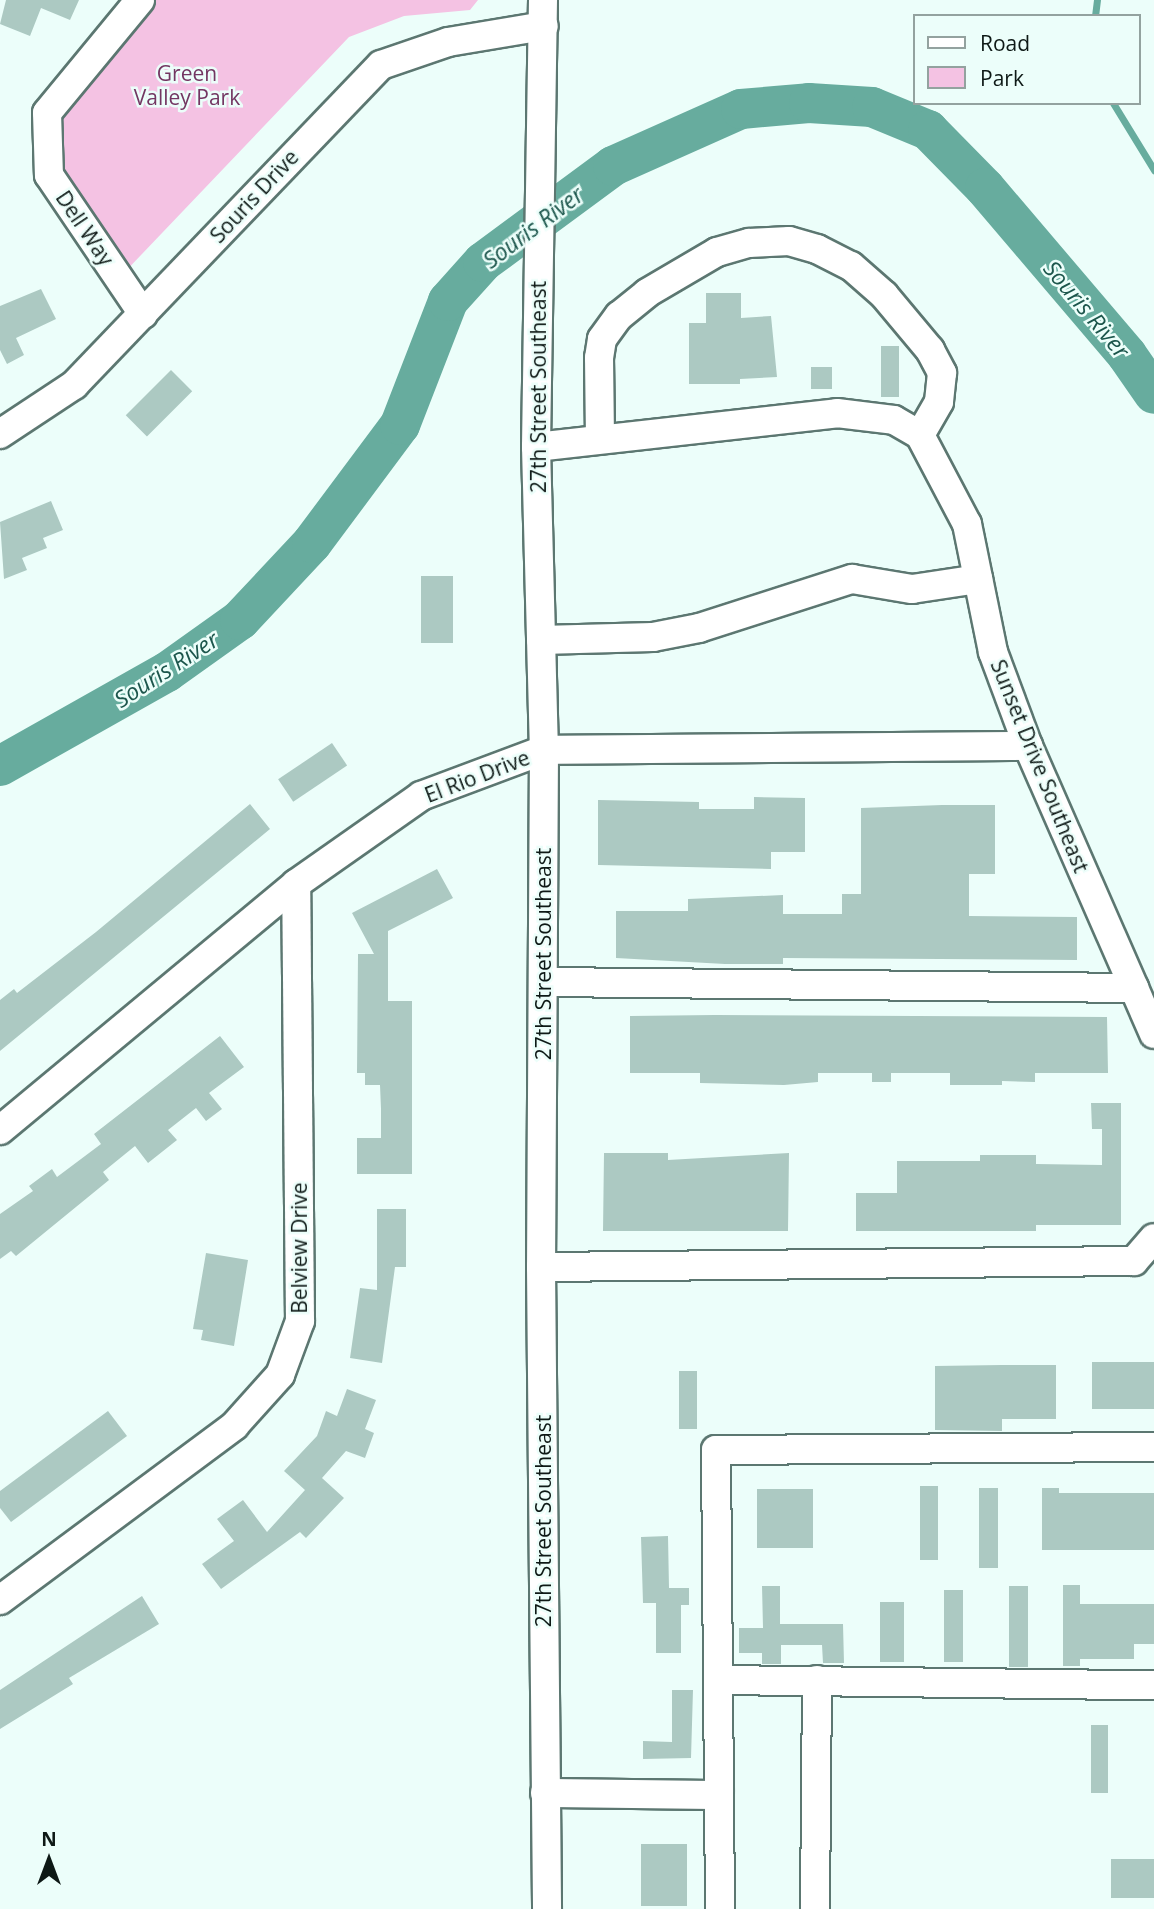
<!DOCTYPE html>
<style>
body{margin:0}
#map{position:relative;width:1154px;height:1909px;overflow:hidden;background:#ecfefa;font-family:"Open Sans",sans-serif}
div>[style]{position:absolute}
.green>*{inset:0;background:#f4c2e3}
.stream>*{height:7px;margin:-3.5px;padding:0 3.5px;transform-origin:3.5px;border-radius:3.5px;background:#67ac9e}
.river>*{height:40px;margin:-20px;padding:0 20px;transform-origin:20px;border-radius:20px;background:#67ac9e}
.building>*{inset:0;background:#acc9c2;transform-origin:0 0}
.roads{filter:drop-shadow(2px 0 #5c7771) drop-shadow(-2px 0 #5c7771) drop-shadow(0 2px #5c7771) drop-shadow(0 -2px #5c7771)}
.minor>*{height:28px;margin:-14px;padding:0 14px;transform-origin:14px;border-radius:14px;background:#fff}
span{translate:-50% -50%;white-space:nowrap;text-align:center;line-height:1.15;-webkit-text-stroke:5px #ecfefa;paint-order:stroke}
.park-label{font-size:21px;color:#733662}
.street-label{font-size:21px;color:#0e1916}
.water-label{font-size:23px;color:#1c564c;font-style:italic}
.legend{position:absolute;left:913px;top:14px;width:228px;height:91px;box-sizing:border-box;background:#ecfefa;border:2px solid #93a29f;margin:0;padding:9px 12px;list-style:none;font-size:21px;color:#0e1916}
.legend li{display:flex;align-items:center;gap:14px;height:35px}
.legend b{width:35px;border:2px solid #93a29f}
.north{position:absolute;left:14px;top:1825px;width:70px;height:70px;-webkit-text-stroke:5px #ecfefa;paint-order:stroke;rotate:0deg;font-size:19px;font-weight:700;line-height:28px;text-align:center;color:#0e1916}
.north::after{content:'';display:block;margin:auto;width:24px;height:32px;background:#0e1916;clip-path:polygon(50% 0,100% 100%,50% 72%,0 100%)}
</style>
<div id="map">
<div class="green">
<i style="clip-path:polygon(150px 0,478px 0,470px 10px,404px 16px,349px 37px,121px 276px,54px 176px,53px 116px)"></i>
</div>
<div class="stream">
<i style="left:1095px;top:16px;width:16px;rotate:-83deg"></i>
<i style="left:1113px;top:103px;width:79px;rotate:58.5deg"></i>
</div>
<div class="river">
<i style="left:0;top:766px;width:192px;rotate:-29.4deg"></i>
<i style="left:167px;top:672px;width:90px;rotate:-35.5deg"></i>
<i style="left:240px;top:620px;width:105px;rotate:-46.9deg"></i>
<i style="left:312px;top:543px;width:147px;rotate:-53.3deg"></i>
<i style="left:400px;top:425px;width:133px;rotate:-68.8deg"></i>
<i style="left:448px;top:301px;width:52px;rotate:-48.1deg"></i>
<i style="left:483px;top:262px;width:162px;rotate:-36.4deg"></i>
<i style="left:613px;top:166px;width:140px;rotate:-24deg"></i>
<i style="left:741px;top:109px;width:68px;rotate:-5deg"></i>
<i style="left:809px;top:103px;width:63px;rotate:3.6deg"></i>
<i style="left:872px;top:107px;width:61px;rotate:22.3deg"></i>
<i style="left:928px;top:130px;width:81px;rotate:45.5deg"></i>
<i style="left:985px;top:188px;width:219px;rotate:49.6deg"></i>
<i style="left:1127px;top:355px;width:47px;rotate:55.3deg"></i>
</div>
<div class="building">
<i style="clip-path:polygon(6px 0,79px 0,70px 20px,41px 8px,30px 36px,0 24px)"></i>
<i style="clip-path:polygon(41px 289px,56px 319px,16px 338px,24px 355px,7px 364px,0 350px,0 306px)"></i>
<i style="clip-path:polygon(706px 293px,741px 293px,741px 318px,771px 316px,777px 377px,740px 379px,740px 384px,689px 384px,689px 323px,706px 323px)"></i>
<i style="left:881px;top:346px;width:18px;height:51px"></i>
<i style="left:811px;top:367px;width:21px;height:22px"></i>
<i style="left:171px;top:370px;width:30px;height:64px;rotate:45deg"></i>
<i style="clip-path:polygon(51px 501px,63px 530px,43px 538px,47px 548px,22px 558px,27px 570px,4px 579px,0 522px)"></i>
<i style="left:421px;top:576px;width:32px;height:67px"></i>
<i style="left:332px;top:743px;width:27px;height:65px;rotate:56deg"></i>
<i style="clip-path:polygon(754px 797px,805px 798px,805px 852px,771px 852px,771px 869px,598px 865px,598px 800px,699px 802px,699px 809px,754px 809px)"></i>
<i style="clip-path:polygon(250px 804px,270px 829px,0 1051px,0 1000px,14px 989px,17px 993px,96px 932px)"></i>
<i style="clip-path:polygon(942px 805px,995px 805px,995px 874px,969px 874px,969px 916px,1077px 917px,1077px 960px,783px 958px,783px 964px,725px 964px,616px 958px,616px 911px,688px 911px,688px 899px,783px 895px,783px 914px,842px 914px,842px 894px,861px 894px,861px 808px)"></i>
<i style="clip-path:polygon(437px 869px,453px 898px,388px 931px,388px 1001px,412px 1001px,412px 1174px,357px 1174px,357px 1138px,381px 1138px,381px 1109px,380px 1085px,365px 1085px,365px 1073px,357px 1073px,358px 954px,374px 954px,352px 913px)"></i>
<i style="clip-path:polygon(715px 1015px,1107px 1017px,1108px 1073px,1035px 1073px,1035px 1082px,1002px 1081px,1002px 1085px,950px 1085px,950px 1073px,891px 1073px,891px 1082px,872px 1082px,872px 1073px,818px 1073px,818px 1082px,784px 1085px,700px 1083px,700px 1073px,630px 1073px,630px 1016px)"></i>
<i style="clip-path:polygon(220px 1036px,244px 1067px,209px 1093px,222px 1109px,206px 1121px,196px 1108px,168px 1130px,177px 1140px,148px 1163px,135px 1146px,103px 1172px,109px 1180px,16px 1256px,11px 1251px,0 1259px,0 1214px,33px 1191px,29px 1186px,52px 1169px,57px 1177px,101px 1144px,94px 1134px)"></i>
<i style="clip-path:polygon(1091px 1103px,1121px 1103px,1121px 1225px,1036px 1225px,1036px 1231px,856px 1231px,856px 1193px,897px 1193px,897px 1161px,980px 1161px,980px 1155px,1036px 1155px,1036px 1164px,1102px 1165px,1102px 1129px,1092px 1129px)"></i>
<i style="clip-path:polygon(604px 1153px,668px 1153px,668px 1160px,789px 1153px,788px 1231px,603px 1231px)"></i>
<i style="clip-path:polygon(377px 1209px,406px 1209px,406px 1267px,395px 1267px,382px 1363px,350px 1358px,360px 1288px,377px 1290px)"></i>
<i style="clip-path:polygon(206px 1253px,248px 1260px,234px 1346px,201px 1340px,203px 1330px,193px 1329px)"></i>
<i style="left:1092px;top:1362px;width:62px;height:47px"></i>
<i style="clip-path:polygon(1002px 1365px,1056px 1365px,1056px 1419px,1002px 1419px,1002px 1431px,935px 1430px,935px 1366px)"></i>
<i style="left:679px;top:1371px;width:18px;height:58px"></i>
<i style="clip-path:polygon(347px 1389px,376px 1400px,365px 1429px,374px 1433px,365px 1458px,346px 1451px,322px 1478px,344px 1498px,306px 1538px,300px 1532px,221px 1589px,202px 1564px,234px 1541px,217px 1519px,243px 1500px,267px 1532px,305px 1490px,284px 1471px,317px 1436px,326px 1411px,337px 1416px)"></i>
<i style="clip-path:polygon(108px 1411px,127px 1436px,11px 1522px,0 1508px,0 1491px)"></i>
<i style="left:920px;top:1486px;width:18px;height:74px"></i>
<i style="left:979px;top:1488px;width:19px;height:80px"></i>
<i style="clip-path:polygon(1042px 1488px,1059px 1488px,1059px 1493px,1154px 1493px,1154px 1550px,1042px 1550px)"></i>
<i style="left:757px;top:1489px;width:56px;height:59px"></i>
<i style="clip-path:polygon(668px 1536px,669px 1588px,689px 1588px,689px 1605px,681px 1605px,681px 1653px,656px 1653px,656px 1603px,643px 1603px,641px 1537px)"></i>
<i style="clip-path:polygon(1063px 1585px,1080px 1585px,1080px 1604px,1154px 1604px,1154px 1644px,1134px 1644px,1134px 1659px,1080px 1659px,1080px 1666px,1063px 1666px)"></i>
<i style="clip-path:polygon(762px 1586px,780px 1586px,780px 1624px,843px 1624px,844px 1663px,823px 1663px,822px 1645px,781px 1645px,781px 1664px,762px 1664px,762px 1653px,739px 1653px,739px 1628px,763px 1628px)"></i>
<i style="left:1009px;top:1586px;width:19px;height:81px"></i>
<i style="left:944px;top:1590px;width:19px;height:72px"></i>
<i style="clip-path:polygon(142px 1596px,159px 1624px,69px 1678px,73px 1684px,0 1729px,0 1690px)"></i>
<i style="left:880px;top:1602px;width:24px;height:60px"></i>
<i style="clip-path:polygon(672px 1690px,693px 1690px,691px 1758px,643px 1759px,643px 1741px,672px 1742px)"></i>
<i style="left:1091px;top:1725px;width:17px;height:68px"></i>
<i style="left:641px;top:1844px;width:46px;height:62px"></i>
<i style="left:1111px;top:1859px;width:43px;height:39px"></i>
</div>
<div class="roads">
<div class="minor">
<i style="left:140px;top:0;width:146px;rotate:129.5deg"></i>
<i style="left:47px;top:113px;width:62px;rotate:88.2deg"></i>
<i style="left:49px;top:175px;width:168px;rotate:55.9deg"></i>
<i style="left:543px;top:0;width:447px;rotate:90.9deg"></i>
<i style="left:536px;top:447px;width:303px;rotate:88.5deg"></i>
<i style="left:544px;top:750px;width:517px;rotate:90.33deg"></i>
<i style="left:541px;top:1267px;width:642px;rotate:89.46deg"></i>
<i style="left:0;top:434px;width:89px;rotate:-33.5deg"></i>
<i style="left:74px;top:385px;width:443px;rotate:-46.2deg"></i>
<i style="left:381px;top:65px;width:71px;rotate:-18.9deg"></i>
<i style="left:448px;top:42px;width:97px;rotate:-9.5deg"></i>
<i style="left:600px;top:439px;width:81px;rotate:-90.7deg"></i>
<i style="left:599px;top:358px;width:19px;rotate:-81deg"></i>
<i style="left:602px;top:339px;width:29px;rotate:-54deg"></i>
<i style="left:619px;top:316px;width:36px;rotate:-39deg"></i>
<i style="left:647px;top:293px;width:81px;rotate:-30.4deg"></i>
<i style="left:717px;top:252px;width:33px;rotate:-16deg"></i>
<i style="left:749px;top:243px;width:40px;rotate:-2.9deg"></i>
<i style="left:789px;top:241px;width:29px;rotate:16deg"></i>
<i style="left:817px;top:249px;width:38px;rotate:27deg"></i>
<i style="left:851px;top:266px;width:44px;rotate:41.3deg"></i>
<i style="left:884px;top:295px;width:72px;rotate:50.1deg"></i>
<i style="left:930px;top:350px;width:26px;rotate:62deg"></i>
<i style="left:942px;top:373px;width:29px;rotate:96deg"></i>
<i style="left:939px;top:402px;width:38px;rotate:120deg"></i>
<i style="left:536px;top:447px;width:303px;rotate:-6.4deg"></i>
<i style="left:837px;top:413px;width:57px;rotate:7deg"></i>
<i style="left:894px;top:420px;width:30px;rotate:30deg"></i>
<i style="left:920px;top:435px;width:101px;rotate:62.2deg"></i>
<i style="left:967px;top:524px;width:131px;rotate:78.5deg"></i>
<i style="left:993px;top:652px;width:100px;rotate:69.6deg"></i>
<i style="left:1028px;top:746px;width:264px;rotate:66.3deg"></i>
<i style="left:541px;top:640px;width:112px;rotate:-1.5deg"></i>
<i style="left:653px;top:637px;width:47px;rotate:-11.1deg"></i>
<i style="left:699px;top:628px;width:161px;rotate:-17.8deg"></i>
<i style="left:852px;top:579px;width:61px;rotate:9.5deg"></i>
<i style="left:912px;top:589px;width:67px;rotate:-8.6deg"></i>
<i style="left:543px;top:982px;width:591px;rotate:0.58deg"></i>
<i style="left:1134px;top:988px;width:50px;rotate:66.5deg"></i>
<i style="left:0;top:1130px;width:385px;rotate:-39.7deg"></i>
<i style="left:296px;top:884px;width:153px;rotate:-35.1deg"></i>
<i style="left:421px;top:796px;width:131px;rotate:-20.5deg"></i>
<i style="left:544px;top:750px;width:484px;rotate:-0.5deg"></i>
<i style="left:541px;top:1267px;width:593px;rotate:-0.58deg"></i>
<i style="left:1134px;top:1261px;width:30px;rotate:-49deg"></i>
<i style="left:0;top:1600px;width:292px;rotate:-36.6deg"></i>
<i style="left:234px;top:1426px;width:69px;rotate:-48deg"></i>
<i style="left:280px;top:1375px;width:58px;rotate:-69.7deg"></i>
<i style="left:300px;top:1321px;width:437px;rotate:-90.5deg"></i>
<i style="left:718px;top:1680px;width:436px;rotate:0.7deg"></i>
<i style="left:545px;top:1793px;width:174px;rotate:0.7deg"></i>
<i style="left:720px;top:1909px;width:459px;rotate:-90.5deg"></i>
<i style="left:716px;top:1450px;width:438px;rotate:-0.4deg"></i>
<i style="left:815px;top:1909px;width:229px;rotate:-89.5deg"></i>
</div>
</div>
<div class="park-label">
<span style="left:187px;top:85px">Green<br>Valley Park</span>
</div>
<div class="street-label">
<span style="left:254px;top:196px;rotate:-47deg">Souris Drive</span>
<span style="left:85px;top:228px;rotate:56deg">Dell Way</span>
<span style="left:538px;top:387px;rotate:-90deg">27th Street Southeast</span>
<span style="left:1040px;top:766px;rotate:68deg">Sunset Drive Southeast</span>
<span style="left:477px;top:776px;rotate:-21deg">El Rio Drive</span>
<span style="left:543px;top:954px;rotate:-90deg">27th Street Southeast</span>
<span style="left:299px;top:1248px;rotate:-90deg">Belview Drive</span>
<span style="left:543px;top:1521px;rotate:-90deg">27th Street Southeast</span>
</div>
<div class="water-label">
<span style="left:533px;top:227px;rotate:-37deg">Souris River</span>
<span style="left:1087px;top:309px;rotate:50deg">Souris River</span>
<span style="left:166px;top:669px;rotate:-33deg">Souris River</span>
</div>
<ul class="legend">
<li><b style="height:9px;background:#fff"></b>Road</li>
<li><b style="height:19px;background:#f4c2e3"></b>Park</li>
</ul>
<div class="north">N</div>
</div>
